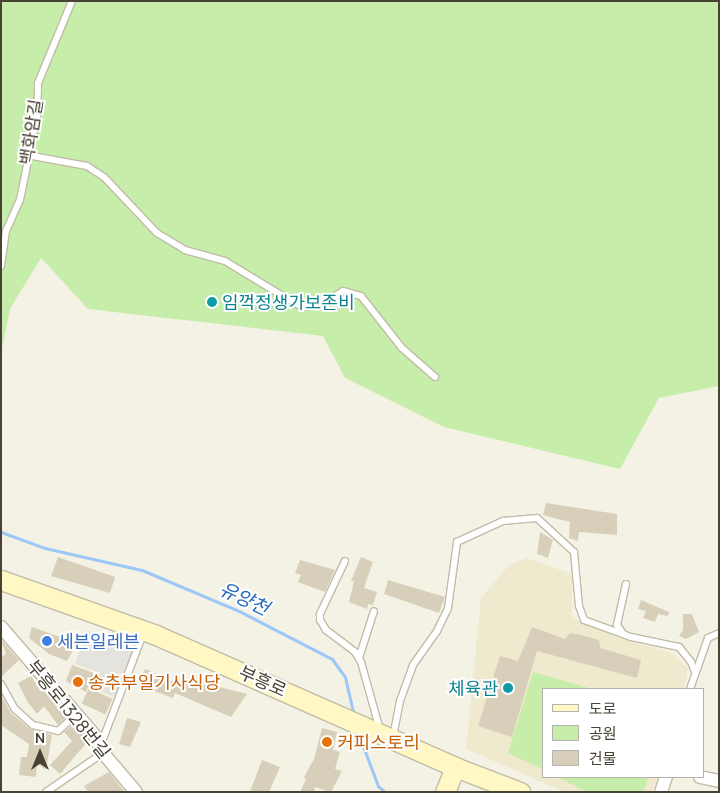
<!DOCTYPE html>
<meta charset="utf-8">
<style>
body{margin:0}
#map{position:relative;width:720px;height:793px;overflow:hidden;background:#f4f2e5;font-family:Manrope,"Noto Sans KR",sans-serif}
div>[style]{position:absolute}
.education>*{inset:0;background:#efe9ce}
.green>*{inset:0;background:#c7edaa}
.parking>*{inset:0;background:#e5e3de}
.stream>*{height:3px;margin:-1.5px;padding:0 1.5px;transform-origin:1.5px;border-radius:1.5px;background:#9cc7f7}
.building>*{inset:0;background:#d7cfba;transform-origin:0 0}
.roads{filter:drop-shadow(1px 0 #c1bba7) drop-shadow(-1px 0 #c1bba7) drop-shadow(0 1px #c1bba7) drop-shadow(0 -1px #c1bba7)}
.lane>*{height:6px;margin:-3px;padding:0 3px;transform-origin:3px;border-radius:3px;background:#fff}
.street>*{height:12px;margin:-6px;padding:0 6px;transform-origin:6px;border-radius:6px;background:#fff}
.secondary>*{height:19px;margin:-9.5px;padding:0 9.5px;transform-origin:9.5px;border-radius:9.5px;background:#fff8c5}
.dots>*{width:14px;height:14px;translate:-50% -50%;box-sizing:border-box;border:2px solid #fff;border-radius:50%}
span{translate:-50% -50%;white-space:nowrap;text-align:center;line-height:1.15;-webkit-text-stroke:4px #fff;paint-order:stroke}
.street-label{font-size:18px;color:#484234}
.culture-label{font-size:18px;color:#0d838f}
.left{translate:0 -50%;text-align:left}
.right{translate:-100% -50%;text-align:right}
.shop-label{font-size:18px;color:#366cbe}
.food-label{font-size:18px;color:#c56008}
.water-label{font-size:19px;color:#226bbe;font-style:italic}
.frame{position:absolute;inset:0;border:2px solid #484234;pointer-events:none}
.legend{position:absolute;left:542px;top:688px;width:162px;height:90px;box-sizing:border-box;background:#fff;border:1px solid #b6b3ae;margin:0;padding:6px 9px;list-style:none;font-size:15px;color:#484234}
.legend li{display:flex;align-items:center;gap:10px;height:25px}
.legend b{width:25px;border:1px solid #b6b3ae}
.north{position:absolute;left:15px;top:728px;width:50px;height:50px;-webkit-text-stroke:4px #fff;paint-order:stroke;rotate:0deg;font-size:14px;font-weight:700;line-height:20px;text-align:center;color:#484234}
.north::after{content:'';display:block;margin:auto;width:18px;height:22px;background:#484234;clip-path:polygon(50% 0,100% 100%,50% 72%,0 100%)}
</style>
<div id="map">
<div class="education">
<i style="clip-path:polygon(526px 558px,572px 574px,572px 616px,582px 623px,631px 642px,670px 652px,688px 668px,684px 689px,544px 689px,544px 777px,657px 777px,652px 792px,565px 792px,466px 749px,481px 598px,509px 565px)"></i>
</div>
<div class="green">
<i style="clip-path:polygon(1px 1px,719px 1px,719px 386px,659px 398px,620px 469px,444px 427px,345px 378px,323px 336px,88px 309px,41px 258px,10px 309px,1px 353px)"></i>
<i style="clip-path:polygon(533px 672px,592px 689px,544px 689px,544px 770px,508px 753px)"></i>
<i style="clip-path:polygon(557px 777px,649px 777px,643px 792px,587px 792px)"></i>
</div>
<div class="parking">
<i style="clip-path:polygon(87px 630px,137px 648px,116px 698px,92px 687px,97px 672px,75px 664px)"></i>
</div>
<div class="stream">
<i style="left:1px;top:532px;width:47px;rotate:20deg"></i>
<i style="left:45px;top:548px;width:99px;rotate:12.8deg"></i>
<i style="left:142px;top:570px;width:105px;rotate:22.9deg"></i>
<i style="left:239px;top:611px;width:105px;rotate:27.3deg"></i>
<i style="left:332px;top:659px;width:22px;rotate:54deg"></i>
<i style="left:345px;top:677px;width:39px;rotate:77deg"></i>
<i style="left:358px;top:733px;width:57px;rotate:69.3deg"></i>
<i style="left:378px;top:786px;width:9px;rotate:41deg"></i>
</div>
<div class="building">
<i style="clip-path:polygon(546px 503px,617px 514px,617px 535px,579px 532px,578px 541px,569px 538px,570px 522px,543px 515px)"></i>
<i style="clip-path:polygon(540px 532px,553px 540px,548px 558px,537px 554px)"></i>
<i style="clip-path:polygon(58px 557px,115px 577px,110px 593px,51px 576px)"></i>
<i style="clip-path:polygon(361px 557px,373px 562px,364px 588px,377px 592px,373px 605px,368px 604px,367px 609px,349px 602px,354px 581px,351px 581px)"></i>
<i style="clip-path:polygon(300px 560px,335px 570px,325px 592px,298px 582px,301px 575px,295px 573px)"></i>
<i style="clip-path:polygon(388px 580px,445px 597px,439px 613px,384px 594px)"></i>
<i style="clip-path:polygon(641px 600px,669px 612px,668px 616px,658px 614px,655px 622px,643px 618px,646px 611px,638px 609px)"></i>
<i style="clip-path:polygon(683px 614px,692px 614px,699px 632px,686px 639px,679px 636px,683px 630px)"></i>
<i style="clip-path:polygon(32px 627px,77px 643px,67px 661px,49px 654px,29px 638px)"></i>
<i style="clip-path:polygon(532px 627px,565px 639px,570px 633px,581px 635px,599px 640px,600px 648px,641px 660px,637px 678px,537px 651px,512px 737px,478px 726px,500px 656px,518px 661px)"></i>
<i style="clip-path:polygon(1px 640px,19px 660px,1px 677px,1px 657px,6px 654px)"></i>
<i style="clip-path:polygon(72px 665px,94px 673px,86px 692px,66px 681px)"></i>
<i style="clip-path:polygon(145px 669px,184px 686px,188px 679px,247px 694px,231px 717px,175px 693px,173px 698px,138px 685px)"></i>
<i style="clip-path:polygon(31px 676px,41px 692px,44px 689px,67px 716px,58px 725px,44px 706px,37px 714px,27px 701px,18px 683px)"></i>
<i style="left:89px;top:688px;width:26px;height:17px;rotate:25deg"></i>
<i style="clip-path:polygon(1px 695px,11px 713px,30px 729px,52px 735px,46px 770px,37px 763px,36px 777px,19px 775px,21px 757px,27px 757px,29px 744px,1px 725px)"></i>
<i style="clip-path:polygon(127px 718px,141px 722px,130px 747px,119px 744px)"></i>
<i style="clip-path:polygon(74px 724px,88px 741px,60px 774px,50px 765px,72px 741px,64px 732px)"></i>
<i style="clip-path:polygon(322px 728px,337px 732px,333px 750px,340px 752px,335px 769px,342px 771px,331px 792px,315px 787px,314px 792px,300px 792px,306px 779px,304px 777px,314px 759px)"></i>
<i style="clip-path:polygon(262px 760px,280px 767px,269px 792px,250px 792px)"></i>
<i style="clip-path:polygon(109px 772px,125px 792px,88px 792px,84px 786px)"></i>
</div>
<div class="roads">
<div class="lane">
<i style="left:27px;top:155px;width:61px;rotate:10.4deg"></i>
<i style="left:87px;top:166px;width:20px;rotate:33deg"></i>
<i style="left:104px;top:177px;width:77px;rotate:46.6deg"></i>
<i style="left:157px;top:233px;width:33px;rotate:31deg"></i>
<i style="left:185px;top:250px;width:41px;rotate:15.4deg"></i>
<i style="left:225px;top:261px;width:83px;rotate:31.2deg"></i>
<i style="left:296px;top:304px;width:10px;rotate:17deg"></i>
<i style="left:306px;top:307px;width:22px;rotate:-16deg"></i>
<i style="left:327px;top:301px;width:19px;rotate:-32deg"></i>
<i style="left:343px;top:291px;width:19px;rotate:16deg"></i>
<i style="left:361px;top:296px;width:66px;rotate:51.7deg"></i>
<i style="left:402px;top:348px;width:44px;rotate:41.3deg"></i>
<i style="left:1px;top:266px;width:35px;rotate:-82deg"></i>
<i style="left:6px;top:231px;width:34px;rotate:-66deg"></i>
<i style="left:20px;top:200px;width:86px;rotate:-78.6deg"></i>
<i style="left:37px;top:116px;width:33px;rotate:-88deg"></i>
<i style="left:38px;top:83px;width:89px;rotate:-67.5deg"></i>
<i style="left:345px;top:561px;width:59px;rotate:115.3deg"></i>
<i style="left:320px;top:614px;width:6px;rotate:90deg"></i>
<i style="left:320px;top:620px;width:12px;rotate:59deg"></i>
<i style="left:326px;top:630px;width:36px;rotate:37deg"></i>
<i style="left:355px;top:652px;width:12px;rotate:59deg"></i>
<i style="left:361px;top:662px;width:71px;rotate:74.4deg"></i>
<i style="left:622px;top:632px;width:9px;rotate:-126deg"></i>
<i style="left:617px;top:625px;width:42px;rotate:-77.6deg"></i>
<i style="left:359px;top:658px;width:49px;rotate:-72.3deg"></i>
<i style="left:1px;top:684px;width:29px;rotate:61deg"></i>
<i style="left:15px;top:709px;width:24px;rotate:42deg"></i>
<i style="left:33px;top:725px;width:26px;rotate:13deg"></i>
<i style="left:58px;top:731px;width:24px;rotate:-42deg"></i>
<i style="left:690px;top:689px;width:54px;rotate:-70.6deg"></i>
<i style="left:708px;top:638px;width:12px;rotate:-24deg"></i>
<i style="left:393px;top:737px;width:37px;rotate:-79deg"></i>
<i style="left:400px;top:701px;width:38px;rotate:-70deg"></i>
<i style="left:413px;top:665px;width:42px;rotate:-54.8deg"></i>
<i style="left:437px;top:631px;width:25px;rotate:-64deg"></i>
<i style="left:448px;top:608px;width:67px;rotate:-82.2deg"></i>
<i style="left:457px;top:542px;width:51px;rotate:-24.5deg"></i>
<i style="left:503px;top:521px;width:34px;rotate:-5deg"></i>
<i style="left:537px;top:518px;width:50px;rotate:42.6deg"></i>
<i style="left:574px;top:552px;width:54px;rotate:84.7deg"></i>
<i style="left:579px;top:606px;width:15px;rotate:70deg"></i>
<i style="left:584px;top:620px;width:50px;rotate:19.9deg"></i>
<i style="left:631px;top:637px;width:49px;rotate:11.8deg"></i>
<i style="left:679px;top:647px;width:19px;rotate:51deg"></i>
<i style="left:691px;top:662px;width:11px;rotate:68deg"></i>
<i style="left:46px;top:792px;width:69px;rotate:-34.4deg"></i>
<i style="left:103px;top:753px;width:14px;rotate:-90deg"></i>
<i style="left:103px;top:739px;width:112px;rotate:-69.1deg"></i>
</div>
<div class="street">
<i style="left:1px;top:627px;width:144px;rotate:49.2deg"></i>
<i style="left:95px;top:736px;width:19px;rotate:65deg"></i>
<i style="left:103px;top:753px;width:51px;rotate:49.8deg"></i>
<i style="left:700px;top:777px;width:19px;rotate:12deg"></i>
<i style="left:661px;top:792px;width:16px;rotate:-72deg"></i>
</div>
<div class="secondary">
<i style="left:1px;top:580px;width:164px;rotate:19.5deg"></i>
<i style="left:156px;top:635px;width:327px;rotate:23.8deg"></i>
<i style="left:455px;top:767px;width:70px;rotate:21deg"></i>
<i style="left:445px;top:792px;width:27px;rotate:-68deg"></i>
</div>
</div>
<div class="dots">
<i style="left:212px;top:302px;background:#0f9aa8"></i>
<i style="left:47px;top:641px;background:#3f7fe0"></i>
<i style="left:78px;top:682px;background:#e8710a"></i>
<i style="left:508px;top:688px;background:#0f9aa8"></i>
<i style="left:327px;top:742px;background:#e8710a"></i>
</div>
<div class="street-label">
<span style="left:31px;top:132px;rotate:-81deg">백화암길</span>
<span style="left:263px;top:681px;rotate:24deg">부흥로</span>
<span style="left:69px;top:709px;rotate:51deg">부흥로1328번길</span>
</div>
<div class="culture-label">
<span class="left" style="left:222px;top:302px">임꺽정생가보존비</span>
<span class="right" style="left:498px;top:688px">체육관</span>
</div>
<div class="shop-label">
<span class="left" style="left:57px;top:641px">세븐일레븐</span>
</div>
<div class="food-label">
<span class="left" style="left:88px;top:682px">송추부일기사식당</span>
<span class="left" style="left:337px;top:742px">커피스토리</span>
</div>
<div class="water-label">
<span style="left:244px;top:599px;rotate:25deg">유양천</span>
</div>
<div class="frame"></div>
<ul class="legend">
<li><b style="height:6px;background:#fff8c5"></b>도로</li>
<li><b style="height:14px;background:#c7edaa"></b>공원</li>
<li><b style="height:14px;background:#d7cfba"></b>건물</li>
</ul>
<div class="north">N</div>
</div>
